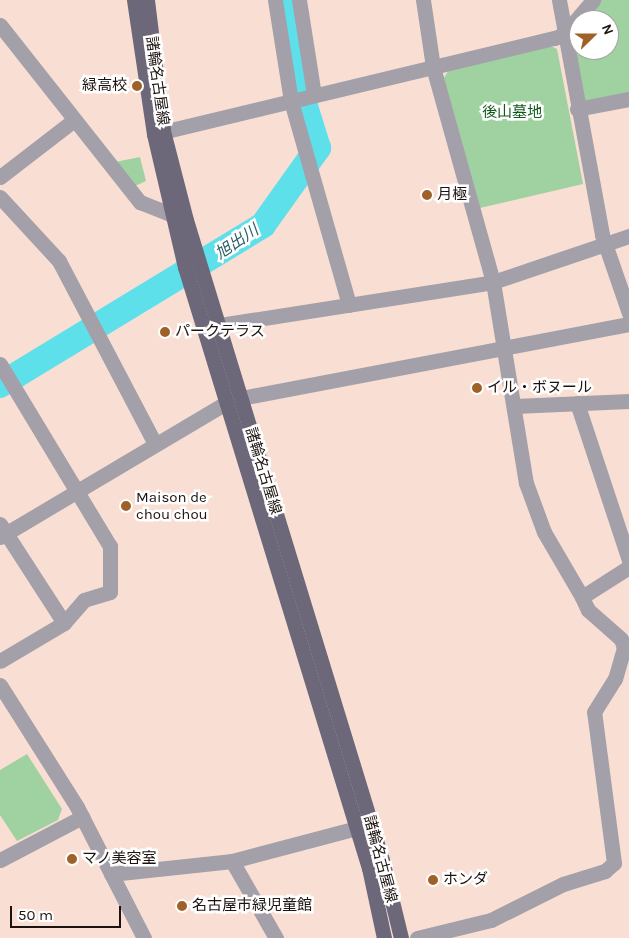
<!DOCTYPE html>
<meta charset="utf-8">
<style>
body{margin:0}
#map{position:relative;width:629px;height:938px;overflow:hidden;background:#f9dfd3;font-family:Karla,"Noto Sans JP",sans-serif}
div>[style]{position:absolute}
.green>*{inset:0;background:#a0d1a1}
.river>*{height:26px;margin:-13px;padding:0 13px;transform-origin:13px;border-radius:13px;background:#5ee0ea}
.minor>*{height:15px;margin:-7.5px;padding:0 7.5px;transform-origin:7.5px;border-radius:7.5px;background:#a3a0aa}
.major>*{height:15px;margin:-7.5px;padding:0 7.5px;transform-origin:7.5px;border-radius:7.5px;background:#6c6779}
.dots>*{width:14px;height:14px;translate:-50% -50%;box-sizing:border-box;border:2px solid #fff;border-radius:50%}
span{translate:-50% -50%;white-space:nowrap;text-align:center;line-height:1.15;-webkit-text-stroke:5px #fff;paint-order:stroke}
.street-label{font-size:15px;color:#1c130f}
.poi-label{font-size:15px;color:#1c130f}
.right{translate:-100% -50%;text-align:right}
.left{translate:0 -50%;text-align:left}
.park-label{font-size:15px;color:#12591c}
.water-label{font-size:16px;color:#2a6165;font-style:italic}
.north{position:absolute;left:569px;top:10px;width:50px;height:50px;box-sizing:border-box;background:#fff;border:1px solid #a4a19f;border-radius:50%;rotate:68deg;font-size:14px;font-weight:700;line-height:20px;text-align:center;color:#1c130f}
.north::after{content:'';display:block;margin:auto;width:18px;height:22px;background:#9f6127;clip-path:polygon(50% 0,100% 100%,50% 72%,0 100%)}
.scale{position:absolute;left:10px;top:906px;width:111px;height:22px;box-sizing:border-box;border:2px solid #1c130f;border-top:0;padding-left:6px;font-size:15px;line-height:18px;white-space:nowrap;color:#1c130f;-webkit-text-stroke:4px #fff;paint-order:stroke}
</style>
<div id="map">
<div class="green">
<i style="clip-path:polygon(601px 0,629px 0,629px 96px,590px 103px,583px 99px,571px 41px,579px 27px,579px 50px,609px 50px,609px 20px,584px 20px)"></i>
<i style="clip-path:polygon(551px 46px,557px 49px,583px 184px,480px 208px,444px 78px,448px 71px)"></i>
<i style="clip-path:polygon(140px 157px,146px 181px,135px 186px,115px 162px)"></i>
<i style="clip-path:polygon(27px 754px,62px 809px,58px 820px,17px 841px,0 815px,0 770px)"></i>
</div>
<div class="river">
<i style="left:0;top:385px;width:308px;rotate:-31.3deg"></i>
<i style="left:263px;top:225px;width:95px;rotate:-54.5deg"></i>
<i style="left:318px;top:148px;width:61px;rotate:-107.2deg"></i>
<i style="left:300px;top:90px;width:91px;rotate:-98.2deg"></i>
</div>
<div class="minor">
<i style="left:275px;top:0;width:102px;rotate:81deg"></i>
<i style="left:291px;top:101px;width:212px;rotate:74.1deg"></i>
<i style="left:299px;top:0;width:96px;rotate:81deg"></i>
<i style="left:423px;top:0;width:68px;rotate:81.5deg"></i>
<i style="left:433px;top:67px;width:223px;rotate:74.4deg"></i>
<i style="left:493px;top:282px;width:204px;rotate:80.7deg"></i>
<i style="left:526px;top:483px;width:52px;rotate:69.8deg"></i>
<i style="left:544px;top:532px;width:75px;rotate:59.7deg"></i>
<i style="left:582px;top:597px;width:56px;rotate:-32.6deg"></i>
<i style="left:559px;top:0;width:239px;rotate:79.6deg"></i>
<i style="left:602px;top:235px;width:83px;rotate:70.9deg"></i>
<i style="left:0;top:25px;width:226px;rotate:51.7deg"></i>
<i style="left:140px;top:202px;width:48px;rotate:21.8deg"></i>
<i style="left:577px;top:109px;width:53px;rotate:-10.9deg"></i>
<i style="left:154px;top:134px;width:412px;rotate:-13.5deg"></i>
<i style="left:555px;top:38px;width:10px;rotate:-24deg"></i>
<i style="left:564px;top:34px;width:45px;rotate:-49.5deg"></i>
<i style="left:0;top:177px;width:93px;rotate:-37.6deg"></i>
<i style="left:0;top:197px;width:87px;rotate:47.3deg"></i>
<i style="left:59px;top:261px;width:207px;rotate:62.3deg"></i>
<i style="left:207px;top:327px;width:290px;rotate:-8.9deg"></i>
<i style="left:493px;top:282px;width:144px;rotate:-18.7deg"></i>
<i style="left:0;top:364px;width:213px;rotate:58.9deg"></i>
<i style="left:110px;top:546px;width:46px;rotate:90deg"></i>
<i style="left:110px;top:592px;width:27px;rotate:163deg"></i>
<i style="left:84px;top:600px;width:30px;rotate:131deg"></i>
<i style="left:64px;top:623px;width:74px;rotate:149.3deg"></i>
<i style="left:241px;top:398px;width:395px;rotate:-10.8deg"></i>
<i style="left:577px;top:403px;width:165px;rotate:71.7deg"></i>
<i style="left:515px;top:406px;width:114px;rotate:-2.5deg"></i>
<i style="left:0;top:524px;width:118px;rotate:57.1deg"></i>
<i style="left:0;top:537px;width:263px;rotate:-30.7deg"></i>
<i style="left:0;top:685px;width:144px;rotate:57.7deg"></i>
<i style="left:77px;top:807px;width:147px;rotate:62.9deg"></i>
<i style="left:0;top:860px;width:93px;rotate:-27.7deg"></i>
<i style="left:232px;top:861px;width:89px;rotate:60.3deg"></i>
<i style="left:111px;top:874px;width:122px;rotate:-6.1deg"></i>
<i style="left:232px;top:861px;width:129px;rotate:-14.8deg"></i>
<i style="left:417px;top:938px;width:76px;rotate:-13.7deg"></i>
<i style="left:491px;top:920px;width:80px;rotate:-26.6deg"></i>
<i style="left:563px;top:884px;width:44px;rotate:-17.2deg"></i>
<i style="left:605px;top:871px;width:12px;rotate:-42deg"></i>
<i style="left:614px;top:863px;width:152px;rotate:-97.5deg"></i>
<i style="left:594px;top:712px;width:39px;rotate:-58deg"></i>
<i style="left:615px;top:679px;width:32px;rotate:-74deg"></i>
<i style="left:624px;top:648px;width:9px;rotate:-108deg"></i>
<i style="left:621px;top:639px;width:44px;rotate:-138.7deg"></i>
<i style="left:588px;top:610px;width:14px;rotate:-115deg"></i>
</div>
<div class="major">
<i style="left:134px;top:0;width:135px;rotate:81.5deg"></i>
<i style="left:154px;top:134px;width:137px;rotate:76.9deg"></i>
<i style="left:185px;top:267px;width:629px;rotate:72.98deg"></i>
<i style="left:369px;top:868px;width:72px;rotate:77.9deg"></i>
<i style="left:147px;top:0;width:132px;rotate:83deg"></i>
<i style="left:163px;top:131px;width:92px;rotate:75.5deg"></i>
<i style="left:186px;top:220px;width:669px;rotate:72.97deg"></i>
<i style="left:382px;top:860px;width:80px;rotate:76.3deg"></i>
</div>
<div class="dots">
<i style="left:137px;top:86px;background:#9f6127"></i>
<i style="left:427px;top:195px;background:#9f6127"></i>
<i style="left:165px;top:332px;background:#9f6127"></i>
<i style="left:477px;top:388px;background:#9f6127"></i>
<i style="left:126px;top:506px;background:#9f6127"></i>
<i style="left:72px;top:859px;background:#9f6127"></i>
<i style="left:433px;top:880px;background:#9f6127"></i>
<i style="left:182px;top:906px;background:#9f6127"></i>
</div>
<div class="street-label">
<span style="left:157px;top:81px;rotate:82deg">諸輪名古屋線</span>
<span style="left:263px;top:471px;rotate:73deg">諸輪名古屋線</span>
<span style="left:380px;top:859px;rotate:75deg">諸輪名古屋線</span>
</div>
<div class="poi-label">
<span class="right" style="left:127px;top:86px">緑高校</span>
<span class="left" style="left:437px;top:195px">月極</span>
<span class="left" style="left:175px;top:332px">パークテラス</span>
<span class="left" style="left:487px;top:388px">イル・ボヌール</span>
<span class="left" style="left:136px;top:506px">Maison de<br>chou chou</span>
<span class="left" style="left:82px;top:859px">マノ美容室</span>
<span class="left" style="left:443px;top:880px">ホンダ</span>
<span class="left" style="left:192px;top:906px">名古屋市緑児童館</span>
</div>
<div class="park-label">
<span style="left:512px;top:113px">後山墓地</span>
</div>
<div class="water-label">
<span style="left:237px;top:242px;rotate:-34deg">旭出川</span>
</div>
<div class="north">N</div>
<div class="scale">50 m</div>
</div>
